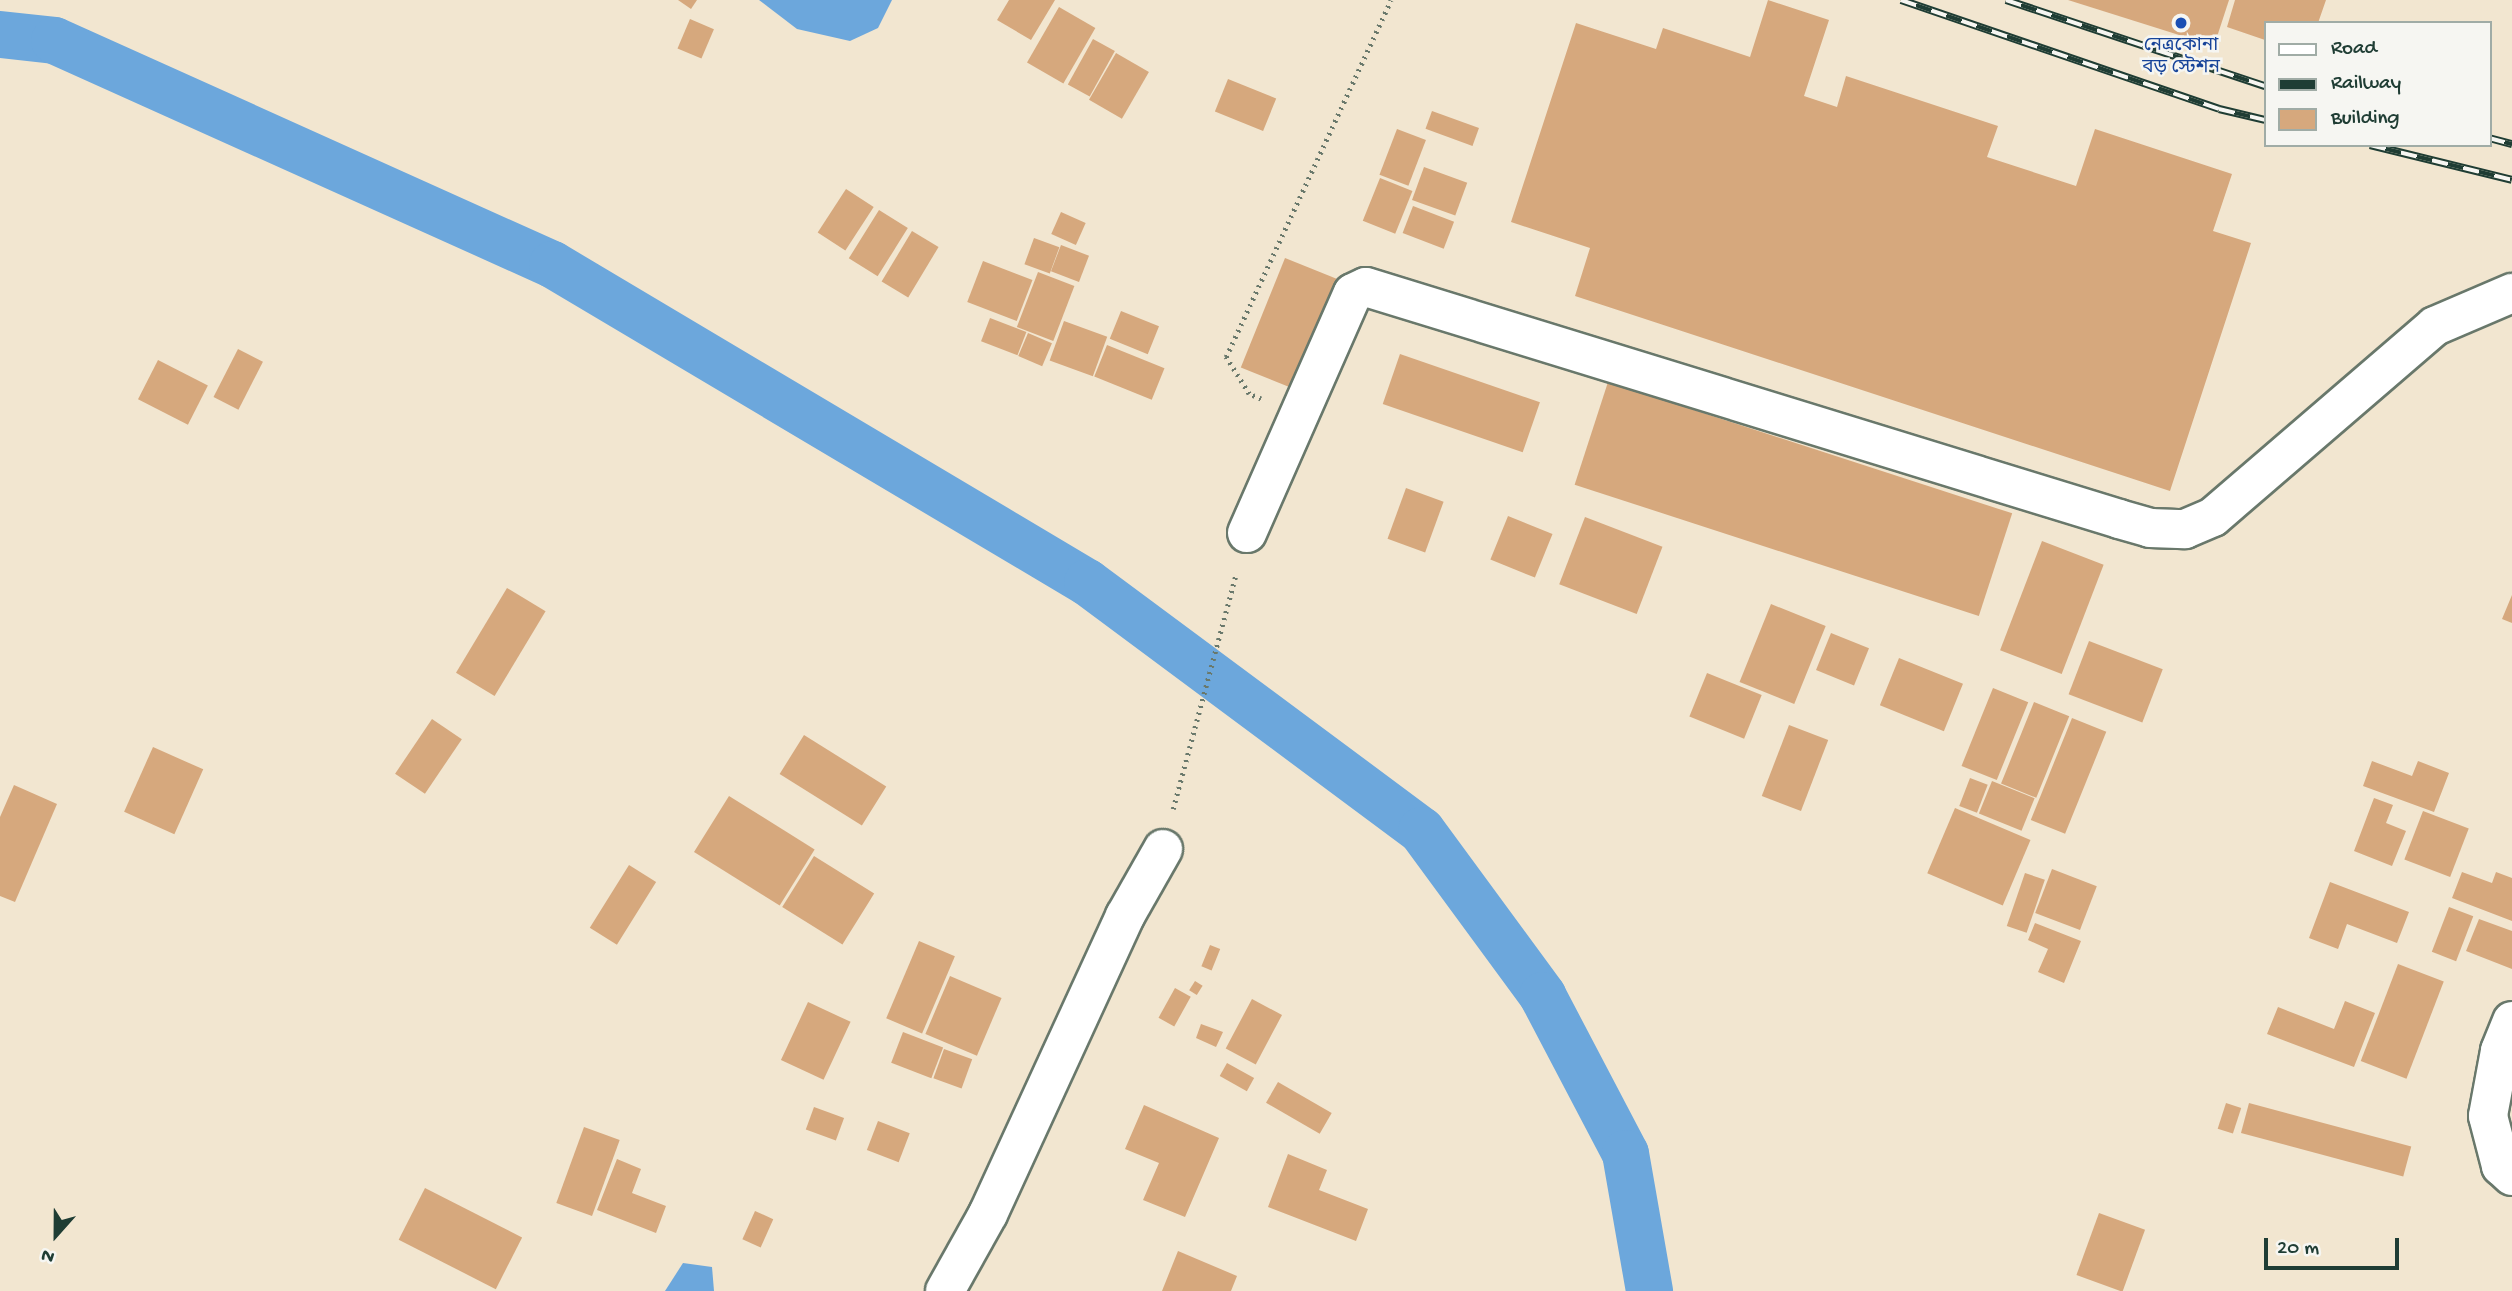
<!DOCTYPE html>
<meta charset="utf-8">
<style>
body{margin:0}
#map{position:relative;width:2512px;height:1291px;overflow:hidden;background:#f2e6d0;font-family:"Gochi Hand","Noto Sans Bengali",sans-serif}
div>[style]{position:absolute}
.water>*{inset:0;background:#6ca7dc}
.canal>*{height:47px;margin:-23.5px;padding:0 23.5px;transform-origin:23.5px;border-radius:23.5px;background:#6ca7dc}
.building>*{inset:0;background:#d6a87d;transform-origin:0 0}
.path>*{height:4.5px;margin-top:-2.25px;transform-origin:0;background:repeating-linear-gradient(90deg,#69786b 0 2px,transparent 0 7px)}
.roads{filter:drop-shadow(2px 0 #69786b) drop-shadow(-2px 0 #69786b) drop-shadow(0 2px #69786b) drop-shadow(0 -2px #69786b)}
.street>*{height:38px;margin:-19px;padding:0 19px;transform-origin:19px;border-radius:19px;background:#fff}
.rail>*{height:8px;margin-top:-4px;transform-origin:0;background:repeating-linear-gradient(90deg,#f6f6f2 0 16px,#1f3d34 0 32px);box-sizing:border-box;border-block:2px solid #1f3d34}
.dots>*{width:19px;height:19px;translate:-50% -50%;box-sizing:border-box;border:4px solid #f6f6f2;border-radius:50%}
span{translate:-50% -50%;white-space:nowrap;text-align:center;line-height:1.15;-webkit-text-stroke:5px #f6f6f2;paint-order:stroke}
.transit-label{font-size:19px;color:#164399}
.legend{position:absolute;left:2264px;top:21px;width:228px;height:126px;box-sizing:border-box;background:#f6f6f2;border:2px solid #a0aca6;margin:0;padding:9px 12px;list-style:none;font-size:21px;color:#1f3d34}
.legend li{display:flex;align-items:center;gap:14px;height:35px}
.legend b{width:35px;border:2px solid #a0aca6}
.north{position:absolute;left:21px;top:1200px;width:70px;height:70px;-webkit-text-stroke:5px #f6f6f2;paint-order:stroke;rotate:201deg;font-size:19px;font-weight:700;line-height:28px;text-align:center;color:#1f3d34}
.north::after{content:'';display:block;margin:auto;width:24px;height:32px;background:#1f3d34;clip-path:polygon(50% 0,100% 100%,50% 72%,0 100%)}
.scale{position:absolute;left:2264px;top:1238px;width:135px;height:32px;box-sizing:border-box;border:4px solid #1f3d34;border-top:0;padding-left:9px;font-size:21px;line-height:24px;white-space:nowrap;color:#1f3d34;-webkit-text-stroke:5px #f6f6f2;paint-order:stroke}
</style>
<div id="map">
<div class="water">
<i style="clip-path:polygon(759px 0,892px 0,878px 28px,850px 41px,797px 29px)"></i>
<i style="clip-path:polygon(683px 1263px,712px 1267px,714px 1291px,665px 1291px)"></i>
</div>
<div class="canal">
<i style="left:0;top:34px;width:54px;rotate:6.3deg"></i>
<i style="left:54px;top:40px;width:546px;rotate:24.22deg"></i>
<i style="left:552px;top:264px;width:622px;rotate:30.73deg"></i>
<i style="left:1087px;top:582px;width:416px;rotate:36.6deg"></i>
<i style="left:1421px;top:830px;width:205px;rotate:53.7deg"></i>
<i style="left:1542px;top:995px;width:178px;rotate:62.3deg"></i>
<i style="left:1625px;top:1153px;width:140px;rotate:80.1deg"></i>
</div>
<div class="building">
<i style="clip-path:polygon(678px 0,697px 0,691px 9px)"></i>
<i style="clip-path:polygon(1009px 0,1055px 0,1031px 40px,997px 20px)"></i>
<i style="clip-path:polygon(1768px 0,1829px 20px,1804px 96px,1837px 107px,1846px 76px,1998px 126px,1987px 157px,2076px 186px,2095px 129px,2232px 174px,2213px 231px,2251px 243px,2170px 491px,1575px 296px,1590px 248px,1511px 222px,1576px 23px,1656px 49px,1663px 28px,1750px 57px)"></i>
<i style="clip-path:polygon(2068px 0,2229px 0,2214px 46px)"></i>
<i style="clip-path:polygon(2235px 0,2326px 0,2318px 23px,2265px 23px,2265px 40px,2227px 27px)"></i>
<i style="left:1059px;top:7px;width:42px;height:64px;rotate:30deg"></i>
<i style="left:690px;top:19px;width:26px;height:32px;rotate:23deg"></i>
<i style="left:1093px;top:39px;width:25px;height:52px;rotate:29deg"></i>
<i style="left:1116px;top:53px;width:38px;height:54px;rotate:30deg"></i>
<i style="left:1228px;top:79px;width:52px;height:35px;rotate:22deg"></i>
<i style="left:1432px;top:111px;width:50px;height:19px;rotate:20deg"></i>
<i style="left:1397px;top:129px;width:31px;height:49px;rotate:21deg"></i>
<i style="left:1424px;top:167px;width:46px;height:35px;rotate:20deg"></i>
<i style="left:1380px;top:178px;width:35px;height:46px;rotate:22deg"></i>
<i style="left:846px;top:189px;width:33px;height:52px;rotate:33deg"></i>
<i style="left:1413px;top:206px;width:44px;height:29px;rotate:21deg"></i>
<i style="left:879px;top:210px;width:34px;height:57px;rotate:32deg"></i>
<i style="left:1061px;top:212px;width:27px;height:24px;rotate:24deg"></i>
<i style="left:912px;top:231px;width:31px;height:59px;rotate:31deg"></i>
<i style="left:1034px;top:238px;width:27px;height:28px;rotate:20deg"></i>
<i style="left:1061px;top:245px;width:30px;height:28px;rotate:21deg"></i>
<i style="left:1285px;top:258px;width:65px;height:118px;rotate:22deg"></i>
<i style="left:983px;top:261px;width:53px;height:44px;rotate:21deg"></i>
<i style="left:1038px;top:272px;width:39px;height:59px;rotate:21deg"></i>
<i style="left:1121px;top:311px;width:41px;height:30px;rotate:22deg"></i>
<i style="left:990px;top:318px;width:39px;height:25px;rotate:21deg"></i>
<i style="left:1064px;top:321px;width:46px;height:42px;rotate:20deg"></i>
<i style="left:1028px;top:333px;width:26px;height:25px;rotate:23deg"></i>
<i style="left:1107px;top:345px;width:62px;height:34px;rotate:22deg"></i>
<i style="left:238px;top:349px;width:28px;height:54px;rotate:27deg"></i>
<i style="left:1400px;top:354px;width:148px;height:53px;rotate:19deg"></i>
<i style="left:158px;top:360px;width:56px;height:44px;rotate:27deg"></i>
<i style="left:1608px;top:382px;width:425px;height:108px;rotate:18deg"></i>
<i style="left:1406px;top:488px;width:40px;height:54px;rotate:20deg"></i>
<i style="left:1508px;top:516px;width:48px;height:47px;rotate:22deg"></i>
<i style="left:1585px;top:517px;width:83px;height:72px;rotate:21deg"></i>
<i style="left:2042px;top:541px;width:66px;height:117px;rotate:21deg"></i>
<i style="left:507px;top:588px;width:45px;height:99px;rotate:31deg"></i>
<i style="clip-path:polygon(2512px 595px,2512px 623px,2502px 619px)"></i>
<i style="left:1771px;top:604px;width:59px;height:84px;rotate:22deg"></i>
<i style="left:1831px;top:633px;width:41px;height:40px;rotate:22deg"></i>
<i style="left:2089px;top:641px;width:79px;height:57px;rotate:21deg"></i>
<i style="left:1899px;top:658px;width:69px;height:51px;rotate:22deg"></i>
<i style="left:1707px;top:673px;width:59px;height:47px;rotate:22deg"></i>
<i style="left:1993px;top:688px;width:38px;height:84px;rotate:22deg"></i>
<i style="left:2034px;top:702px;width:38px;height:88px;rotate:22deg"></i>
<i style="left:2072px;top:718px;width:37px;height:110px;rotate:22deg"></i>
<i style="left:432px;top:719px;width:36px;height:66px;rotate:34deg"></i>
<i style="left:1789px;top:725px;width:42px;height:76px;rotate:21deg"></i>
<i style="left:804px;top:735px;width:97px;height:46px;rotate:32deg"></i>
<i style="left:153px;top:747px;width:55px;height:71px;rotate:24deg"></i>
<i style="clip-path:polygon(2372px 761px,2412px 776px,2418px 761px,2449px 773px,2434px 812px,2363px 786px)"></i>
<i style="left:1970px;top:778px;width:19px;height:30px;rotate:21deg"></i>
<i style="left:1992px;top:781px;width:46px;height:35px;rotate:22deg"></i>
<i style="clip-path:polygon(14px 785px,57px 804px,15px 902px,0 896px,0 817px)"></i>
<i style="left:729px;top:796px;width:101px;height:66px;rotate:32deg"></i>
<i style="clip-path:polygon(2374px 798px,2393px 805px,2386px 823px,2406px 831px,2392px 866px,2354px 851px)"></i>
<i style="left:1955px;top:808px;width:82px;height:71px;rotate:23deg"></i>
<i style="left:2423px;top:811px;width:49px;height:52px;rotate:21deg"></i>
<i style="left:814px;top:856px;width:71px;height:60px;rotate:32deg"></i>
<i style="left:629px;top:865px;width:32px;height:74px;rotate:32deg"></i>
<i style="left:2052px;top:869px;width:48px;height:47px;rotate:21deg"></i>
<i style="clip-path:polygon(2462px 872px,2492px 883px,2496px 872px,2512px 878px,2512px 921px,2452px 898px)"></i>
<i style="left:2025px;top:873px;width:21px;height:56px;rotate:19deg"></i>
<i style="clip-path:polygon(2330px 882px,2409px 912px,2397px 943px,2347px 924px,2338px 949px,2309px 938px)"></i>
<i style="left:2449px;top:907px;width:26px;height:48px;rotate:21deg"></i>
<i style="clip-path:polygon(2479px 919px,2512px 931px,2512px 969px,2466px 951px)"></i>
<i style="clip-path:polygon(2035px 923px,2081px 941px,2064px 983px,2038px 972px,2048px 949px,2028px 940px)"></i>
<i style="left:919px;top:941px;width:39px;height:84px;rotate:23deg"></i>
<i style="left:1210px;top:945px;width:11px;height:23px;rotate:22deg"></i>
<i style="left:2398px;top:964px;width:49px;height:104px;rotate:21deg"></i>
<i style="left:950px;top:976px;width:56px;height:63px;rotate:23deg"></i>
<i style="left:1195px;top:981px;width:9px;height:11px;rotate:32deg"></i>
<i style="left:1175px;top:988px;width:18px;height:34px;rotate:29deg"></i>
<i style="left:1252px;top:999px;width:34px;height:56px;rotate:28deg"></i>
<i style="clip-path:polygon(2345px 1001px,2375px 1013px,2354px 1067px,2267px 1034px,2278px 1007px,2334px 1029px)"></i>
<i style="left:808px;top:1002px;width:47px;height:64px;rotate:25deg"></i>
<i style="clip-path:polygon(1201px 1024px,1223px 1032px,1216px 1047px,1196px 1038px)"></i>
<i style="left:903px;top:1032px;width:43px;height:33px;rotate:21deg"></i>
<i style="left:944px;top:1049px;width:30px;height:31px;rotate:20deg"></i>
<i style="left:1227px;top:1063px;width:31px;height:15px;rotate:29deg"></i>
<i style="left:1278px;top:1082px;width:62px;height:24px;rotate:30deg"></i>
<i style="left:2226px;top:1103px;width:16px;height:27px;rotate:18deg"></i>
<i style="left:2249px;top:1103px;width:168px;height:31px;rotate:15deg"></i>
<i style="clip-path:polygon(1144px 1105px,1219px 1138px,1185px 1217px,1143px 1200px,1159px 1163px,1125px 1149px)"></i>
<i style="left:814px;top:1107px;width:32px;height:24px;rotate:20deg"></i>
<i style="left:878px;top:1121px;width:34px;height:31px;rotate:21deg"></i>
<i style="left:584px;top:1127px;width:38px;height:81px;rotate:20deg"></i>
<i style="clip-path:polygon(1288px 1154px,1327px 1170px,1319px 1190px,1368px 1209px,1356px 1241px,1268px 1207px)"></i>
<i style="clip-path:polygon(617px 1159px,641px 1169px,632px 1193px,666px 1206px,656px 1233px,597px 1210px)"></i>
<i style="left:425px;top:1188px;width:109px;height:58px;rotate:27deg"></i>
<i style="left:755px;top:1211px;width:20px;height:31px;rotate:24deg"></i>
<i style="left:2099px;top:1213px;width:49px;height:66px;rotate:20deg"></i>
<i style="clip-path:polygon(1178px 1251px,1237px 1276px,1231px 1291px,1162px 1291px)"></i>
</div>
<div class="path">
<i style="left:1261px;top:399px;width:13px;rotate:-157deg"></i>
<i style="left:1249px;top:394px;width:44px;rotate:-121.9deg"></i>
<i style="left:1226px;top:357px;width:393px;rotate:-65.2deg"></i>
<i style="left:1173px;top:809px;width:243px;rotate:-75deg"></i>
</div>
<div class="roads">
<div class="street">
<i style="left:1247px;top:533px;width:262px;rotate:-66.2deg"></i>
<i style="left:1353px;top:293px;width:14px;rotate:-25deg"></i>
<i style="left:1366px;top:287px;width:788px;rotate:17.12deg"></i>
<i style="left:2119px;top:519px;width:32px;rotate:16deg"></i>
<i style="left:2150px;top:528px;width:35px;rotate:2deg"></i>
<i style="left:2185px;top:529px;width:30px;rotate:-23deg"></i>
<i style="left:2213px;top:517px;width:293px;rotate:-40.7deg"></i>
<i style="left:2435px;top:326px;width:84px;rotate:-23.2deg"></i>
<i style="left:2512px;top:1021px;width:32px;rotate:112deg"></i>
<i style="left:2500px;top:1051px;width:66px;rotate:100.5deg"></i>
<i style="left:2488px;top:1116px;width:52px;rotate:75.4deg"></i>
<i style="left:2501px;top:1166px;width:15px;rotate:42deg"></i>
<i style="left:945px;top:1291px;width:88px;rotate:-60.8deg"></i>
<i style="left:988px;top:1214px;width:328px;rotate:-65.3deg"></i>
<i style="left:1125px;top:916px;width:77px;rotate:-60.4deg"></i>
</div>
</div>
<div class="rail">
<i style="left:1901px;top:0;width:336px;rotate:18.9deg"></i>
<i style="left:2219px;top:109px;width:47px;rotate:13.4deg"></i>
<i style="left:2006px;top:0;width:273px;rotate:18.4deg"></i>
<i style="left:2489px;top:138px;width:24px;rotate:15deg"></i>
<i style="left:2370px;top:145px;width:146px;rotate:13.8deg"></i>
</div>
<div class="dots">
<i style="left:2181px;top:23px;background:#1a4fb4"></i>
</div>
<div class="transit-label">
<span style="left:2181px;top:58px">নেত্রকোনা<br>বড় স্টেশন</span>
</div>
<ul class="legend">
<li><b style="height:9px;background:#fff"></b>Road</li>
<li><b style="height:9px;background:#1f3d34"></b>Railway</li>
<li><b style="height:19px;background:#d6a87d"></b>Building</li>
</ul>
<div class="north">N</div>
<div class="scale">20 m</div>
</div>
